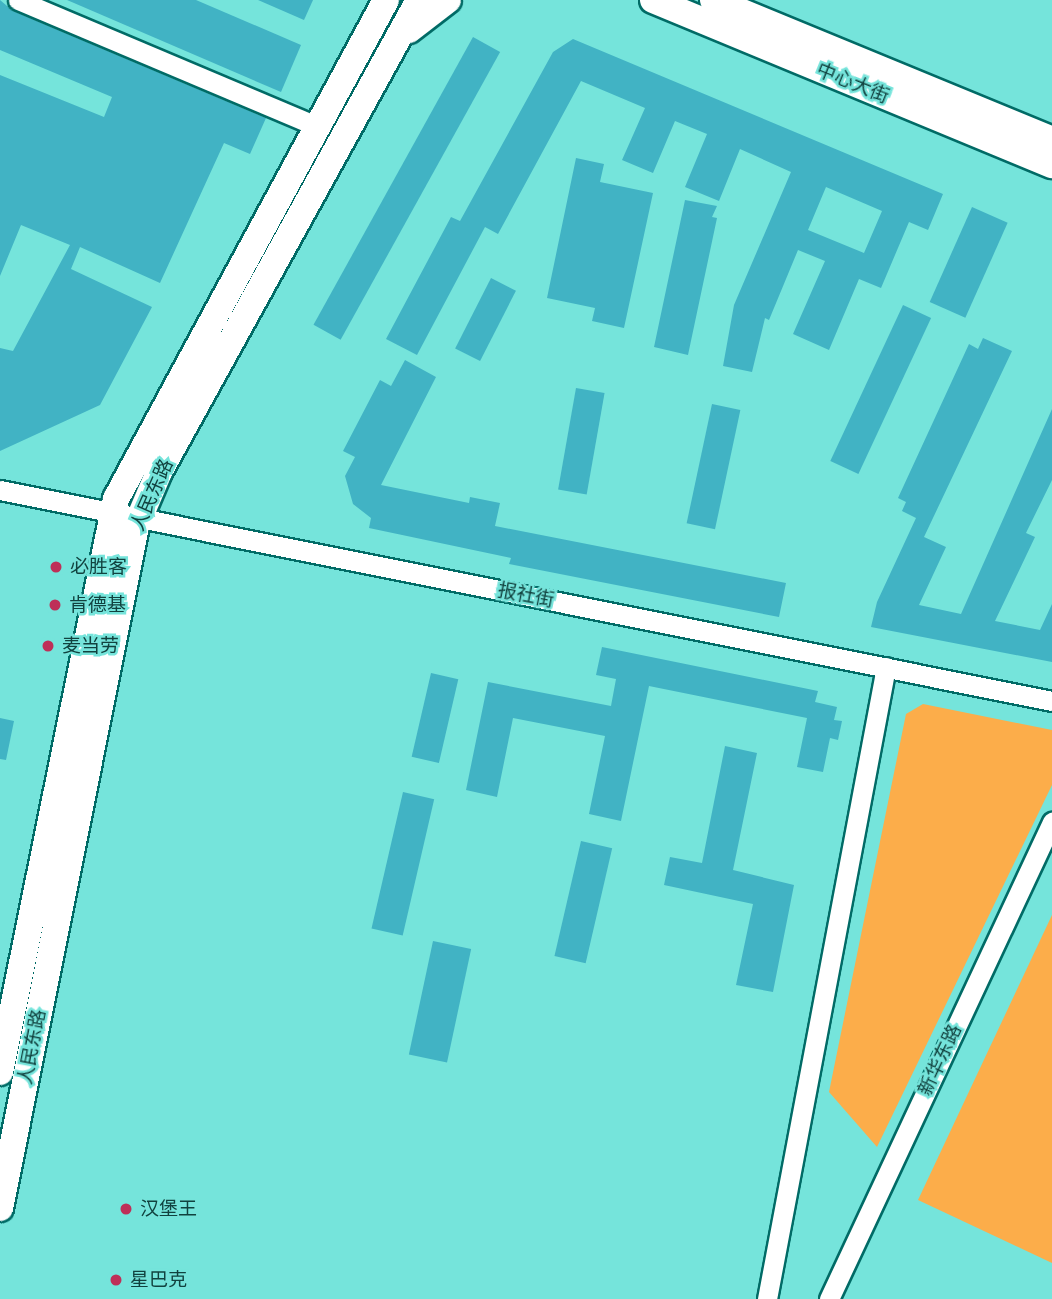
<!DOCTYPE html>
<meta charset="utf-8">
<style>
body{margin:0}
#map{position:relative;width:1052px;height:1299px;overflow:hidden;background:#75e4db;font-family:"Space Grotesk","Noto Sans SC",sans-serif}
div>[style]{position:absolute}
.green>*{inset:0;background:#fcad4a}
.building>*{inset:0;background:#41b3c4;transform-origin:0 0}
.roads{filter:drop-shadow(2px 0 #016b66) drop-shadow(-2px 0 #016b66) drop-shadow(0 2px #016b66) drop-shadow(0 -2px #016b66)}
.minor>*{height:19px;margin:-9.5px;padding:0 9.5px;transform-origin:9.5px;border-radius:9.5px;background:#fff}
.major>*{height:26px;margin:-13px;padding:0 13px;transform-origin:13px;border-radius:13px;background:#fff}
.dots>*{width:19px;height:19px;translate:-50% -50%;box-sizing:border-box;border:4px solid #75e4db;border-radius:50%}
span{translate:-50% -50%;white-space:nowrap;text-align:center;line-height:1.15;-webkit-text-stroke:5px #75e4db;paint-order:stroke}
.street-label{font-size:19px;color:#11423f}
.poi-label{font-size:19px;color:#11423f}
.left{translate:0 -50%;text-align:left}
</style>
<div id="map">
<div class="green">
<i style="clip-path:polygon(923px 704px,1052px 730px,1052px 785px,877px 1147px,829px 1092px,906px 714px)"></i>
<i style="clip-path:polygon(1052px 915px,1052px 1263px,918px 1200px)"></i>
</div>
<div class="building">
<i style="clip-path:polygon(0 0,13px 11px,266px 118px,250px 154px,224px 143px,160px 283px,80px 247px,71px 269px,152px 307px,100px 405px,0 451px,0 348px,13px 351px,70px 245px,21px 225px,0 276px,0 75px,104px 117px,112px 97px,0 50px)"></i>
<i style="clip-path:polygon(67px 0,196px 0,301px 45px,281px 92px)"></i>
<i style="clip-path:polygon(258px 0,313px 0,304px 20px)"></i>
<i style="left:473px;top:37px;width:31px;height:329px;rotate:29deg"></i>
<i style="clip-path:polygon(evenodd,573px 39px,943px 194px,928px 230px,909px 222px,881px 288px,859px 279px,829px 350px,793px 334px,825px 261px,798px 250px,769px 320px,765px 318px,752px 372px,723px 366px,734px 305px,791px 172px,740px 149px,719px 201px,685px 187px,707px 134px,675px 121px,653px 173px,622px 160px,645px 108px,581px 81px,498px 234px,485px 227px,417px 355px,386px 339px,451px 217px,460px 221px,553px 52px,573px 39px,826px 187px,882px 211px,864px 253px,808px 230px,826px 187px)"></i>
<i style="clip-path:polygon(576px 158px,604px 164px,600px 182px,653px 193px,624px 328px,592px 321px,595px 308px,547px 298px)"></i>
<i style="clip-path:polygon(685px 200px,717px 206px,712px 217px,717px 218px,688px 355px,654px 347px)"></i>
<i style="left:972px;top:207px;width:39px;height:104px;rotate:24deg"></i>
<i style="left:491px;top:278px;width:28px;height:79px;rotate:27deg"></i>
<i style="left:903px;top:305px;width:31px;height:172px;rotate:25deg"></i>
<i style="clip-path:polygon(983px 338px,1012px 351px,924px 537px,946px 547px,919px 605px,961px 614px,1052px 409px,1052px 480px,1026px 533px,1035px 537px,995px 621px,1040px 630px,1052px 604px,1052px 662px,871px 627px,877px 602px,916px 518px,902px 511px,906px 502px,898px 498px,969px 344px,978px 349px)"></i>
<i style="clip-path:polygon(405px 360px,436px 377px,381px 485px,469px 503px,470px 497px,500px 503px,495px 526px,786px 583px,779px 617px,509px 564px,511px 558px,369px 528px,371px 518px,353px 504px,345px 476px,355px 457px,343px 451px,380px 380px,391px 386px)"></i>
<i style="left:576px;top:388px;width:29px;height:103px;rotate:10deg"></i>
<i style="left:712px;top:404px;width:29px;height:122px;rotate:12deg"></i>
<i style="clip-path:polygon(602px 647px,818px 691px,815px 702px,837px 707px,834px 720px,842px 721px,838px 740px,830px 738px,823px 772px,797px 767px,807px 718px,649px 686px,621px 821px,589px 814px,605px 736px,513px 718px,497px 797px,466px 790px,488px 682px,611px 706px,616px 679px,596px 675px)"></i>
<i style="left:431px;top:673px;width:28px;height:86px;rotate:13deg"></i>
<i style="clip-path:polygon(0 718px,14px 721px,6px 760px,0 759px)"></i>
<i style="clip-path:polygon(725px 746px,757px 753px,733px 870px,794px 885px,773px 992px,736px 985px,753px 904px,664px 885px,670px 857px,702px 863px)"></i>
<i style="left:403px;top:792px;width:32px;height:140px;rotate:13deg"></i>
<i style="left:581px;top:841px;width:32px;height:118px;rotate:13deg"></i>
<i style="left:433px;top:941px;width:39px;height:116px;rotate:12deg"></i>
</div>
<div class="roads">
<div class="minor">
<i style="left:18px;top:0;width:324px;rotate:22.9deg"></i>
<i style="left:0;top:490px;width:1073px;rotate:11.34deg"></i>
<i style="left:767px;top:1299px;width:643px;rotate:-79.34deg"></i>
<i style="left:829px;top:1299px;width:527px;rotate:-64.94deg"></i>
</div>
<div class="major">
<i style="left:653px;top:0;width:432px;rotate:22.5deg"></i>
<i style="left:713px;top:0;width:367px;rotate:22.4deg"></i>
<i style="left:409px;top:30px;width:49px;rotate:-37.6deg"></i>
<i style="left:0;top:1072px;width:585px;rotate:-78.56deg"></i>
<i style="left:116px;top:499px;width:567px;rotate:-61.58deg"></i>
<i style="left:0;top:1208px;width:695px;rotate:-78.72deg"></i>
<i style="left:136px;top:526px;width:59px;rotate:-66.9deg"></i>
<i style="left:159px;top:472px;width:539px;rotate:-61.15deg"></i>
</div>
</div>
<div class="dots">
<i style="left:56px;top:567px;background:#be2f58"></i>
<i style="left:55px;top:605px;background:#be2f58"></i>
<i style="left:48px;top:646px;background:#be2f58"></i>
<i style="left:126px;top:1209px;background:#be2f58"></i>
<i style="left:116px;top:1280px;background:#be2f58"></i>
</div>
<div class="street-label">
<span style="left:853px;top:83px;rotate:22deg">中心大街</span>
<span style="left:152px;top:495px;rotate:-66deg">人民东路</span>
<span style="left:526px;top:595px;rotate:11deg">报社街</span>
<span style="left:32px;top:1047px;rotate:-79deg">人民东路</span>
<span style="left:940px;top:1060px;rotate:-65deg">新华东路</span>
</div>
<div class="poi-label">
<span class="left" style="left:70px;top:567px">必胜客</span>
<span class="left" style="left:69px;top:605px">肯德基</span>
<span class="left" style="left:62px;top:646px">麦当劳</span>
<span class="left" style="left:140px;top:1209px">汉堡王</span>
<span class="left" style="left:130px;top:1280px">星巴克</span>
</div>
</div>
